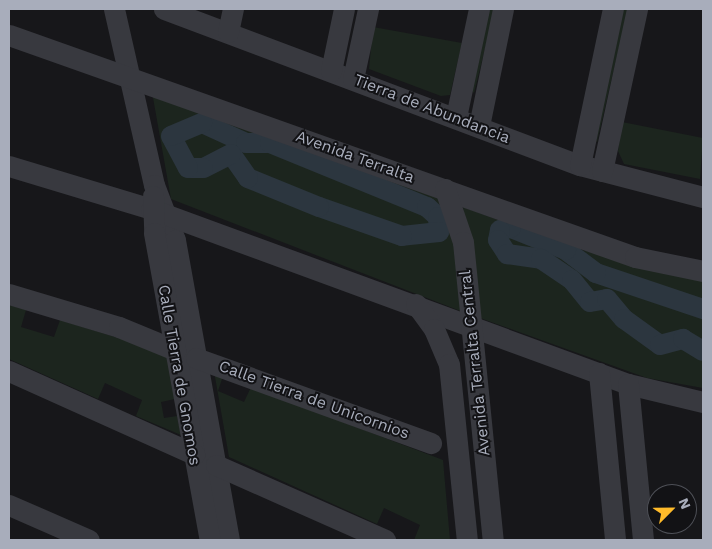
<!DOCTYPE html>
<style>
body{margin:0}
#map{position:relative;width:712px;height:549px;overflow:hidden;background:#17171a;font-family:"Work Sans",sans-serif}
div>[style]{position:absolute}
.green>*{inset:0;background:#1c251e}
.canal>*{height:20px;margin:-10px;padding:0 10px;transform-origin:10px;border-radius:10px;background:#2c363f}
.street>*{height:21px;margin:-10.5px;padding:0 10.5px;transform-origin:10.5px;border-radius:10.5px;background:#38393f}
span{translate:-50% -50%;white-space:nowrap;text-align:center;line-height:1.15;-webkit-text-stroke:4px #121215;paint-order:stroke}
.street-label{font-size:16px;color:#a8adbb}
.frame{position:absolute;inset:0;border:10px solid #a8adbb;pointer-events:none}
.north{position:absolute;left:647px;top:484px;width:50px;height:50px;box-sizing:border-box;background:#121215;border:1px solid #4e5057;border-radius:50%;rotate:67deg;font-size:14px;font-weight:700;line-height:20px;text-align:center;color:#a8adbb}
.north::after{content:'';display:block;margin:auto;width:18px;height:22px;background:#ffbb2a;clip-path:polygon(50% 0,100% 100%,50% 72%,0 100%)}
</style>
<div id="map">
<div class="green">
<i style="clip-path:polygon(487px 9px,495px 9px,474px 93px,472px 91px)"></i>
<i style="clip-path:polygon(621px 9px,628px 9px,597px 142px,595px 141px)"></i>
<i style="clip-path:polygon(373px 27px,462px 43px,450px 95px,441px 96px,369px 69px)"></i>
<i style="clip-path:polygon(152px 92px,438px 197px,455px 237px,463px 312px,171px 199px)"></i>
<i style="clip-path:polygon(622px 122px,703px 138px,700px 179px,624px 164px,618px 151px)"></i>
<i style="clip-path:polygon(463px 207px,575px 248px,703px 281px,703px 388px,647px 378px,480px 318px)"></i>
<i style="clip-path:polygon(9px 305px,26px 310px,21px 327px,54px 337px,60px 320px,167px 353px,175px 399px,161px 402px,164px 418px,177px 416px,181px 435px,136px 416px,142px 400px,105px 383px,98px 399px,9px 359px)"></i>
<i style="clip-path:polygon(214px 371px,223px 376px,218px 391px,244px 402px,251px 387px,443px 460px,450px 540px,414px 540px,420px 525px,384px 508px,377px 524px,229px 457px)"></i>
</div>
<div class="canal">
<i style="left:202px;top:123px;width:48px;rotate:24.4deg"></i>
<i style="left:246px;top:143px;width:24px"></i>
<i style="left:270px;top:143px;width:170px;rotate:22.2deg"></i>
<i style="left:427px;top:207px;width:15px;rotate:42deg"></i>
<i style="left:438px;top:217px;width:15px;rotate:86deg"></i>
<i style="left:439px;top:232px;width:37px;rotate:174deg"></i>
<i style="left:402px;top:236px;width:88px;rotate:-160.7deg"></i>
<i style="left:319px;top:207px;width:77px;rotate:-157.8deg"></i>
<i style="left:248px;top:178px;width:29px;rotate:-125deg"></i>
<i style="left:231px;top:154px;width:31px;rotate:153deg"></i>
<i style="left:203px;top:168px;width:15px;rotate:180deg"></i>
<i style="left:188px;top:168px;width:36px;rotate:-118deg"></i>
<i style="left:171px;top:136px;width:34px;rotate:-23deg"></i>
<i style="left:703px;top:309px;width:113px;rotate:-161.4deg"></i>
<i style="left:596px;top:273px;width:38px;rotate:-143deg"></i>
<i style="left:566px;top:250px;width:59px;rotate:-158.2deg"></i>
<i style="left:511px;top:228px;width:11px;rotate:170deg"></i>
<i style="left:500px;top:230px;width:10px;rotate:101deg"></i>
<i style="left:498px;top:240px;width:17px;rotate:57deg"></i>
<i style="left:507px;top:254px;width:34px;rotate:8deg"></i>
<i style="left:541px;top:259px;width:37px;rotate:34deg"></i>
<i style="left:572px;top:280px;width:28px;rotate:51deg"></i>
<i style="left:590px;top:302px;width:17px;rotate:-10deg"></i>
<i style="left:607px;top:299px;width:26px;rotate:50deg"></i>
<i style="left:624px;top:319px;width:44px;rotate:35.8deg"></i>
<i style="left:660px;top:345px;width:24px;rotate:-15deg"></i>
<i style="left:683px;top:339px;width:23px;rotate:31deg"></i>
</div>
<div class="street">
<i style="left:114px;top:9px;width:180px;rotate:77.2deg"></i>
<i style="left:154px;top:185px;width:59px;rotate:69.1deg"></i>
<i style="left:175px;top:240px;width:305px;rotate:79.8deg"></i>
<i style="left:164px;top:9px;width:444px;rotate:20.6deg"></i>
<i style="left:580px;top:165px;width:127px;rotate:14.6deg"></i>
<i style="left:228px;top:32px;width:24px;rotate:-78deg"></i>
<i style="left:9px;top:35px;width:664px;rotate:19.53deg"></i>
<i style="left:635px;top:257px;width:69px;rotate:11.6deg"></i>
<i style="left:331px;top:71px;width:63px;rotate:-78.2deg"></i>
<i style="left:353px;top:79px;width:72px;rotate:-77.9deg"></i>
<i style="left:456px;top:117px;width:110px;rotate:-78deg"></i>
<i style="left:479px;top:126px;width:119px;rotate:-78.4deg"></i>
<i style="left:580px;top:165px;width:159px;rotate:-78.1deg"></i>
<i style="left:9px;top:166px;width:148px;rotate:16.8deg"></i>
<i style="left:151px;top:209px;width:508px;rotate:20.15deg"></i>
<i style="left:628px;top:384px;width:77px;rotate:13.5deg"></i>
<i style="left:602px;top:171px;width:166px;rotate:-77.8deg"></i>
<i style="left:445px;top:189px;width:56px;rotate:71.2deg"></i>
<i style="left:463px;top:242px;width:300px;rotate:84.3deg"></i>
<i style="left:153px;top:196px;width:37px;rotate:88deg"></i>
<i style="left:154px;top:233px;width:312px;rotate:79.7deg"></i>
<i style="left:9px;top:294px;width:115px;rotate:16.7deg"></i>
<i style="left:119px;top:327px;width:61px;rotate:22.3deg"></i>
<i style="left:416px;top:304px;width:31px;rotate:54deg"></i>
<i style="left:434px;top:329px;width:38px;rotate:67deg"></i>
<i style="left:449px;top:364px;width:177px;rotate:84.2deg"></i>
<i style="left:196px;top:358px;width:250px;rotate:19.9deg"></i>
<i style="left:9px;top:371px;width:203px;rotate:24.2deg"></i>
<i style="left:599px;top:373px;width:168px;rotate:84.5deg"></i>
<i style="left:628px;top:384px;width:157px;rotate:84.5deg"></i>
<i style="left:216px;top:465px;width:185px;rotate:23.9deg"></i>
<i style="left:9px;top:505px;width:87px;rotate:23.6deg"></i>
</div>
<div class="street-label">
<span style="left:432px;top:109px;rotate:21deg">Tierra de Abundancia</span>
<span style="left:355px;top:157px;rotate:20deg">Avenida Terralta</span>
<span style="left:475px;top:363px;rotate:-96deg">Avenida Terralta Central</span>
<span style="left:179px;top:375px;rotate:80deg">Calle Tierra de Gnomos</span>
<span style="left:314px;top:400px;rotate:20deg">Calle Tierra de Unicornios</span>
</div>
<div class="frame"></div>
<div class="north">N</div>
</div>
